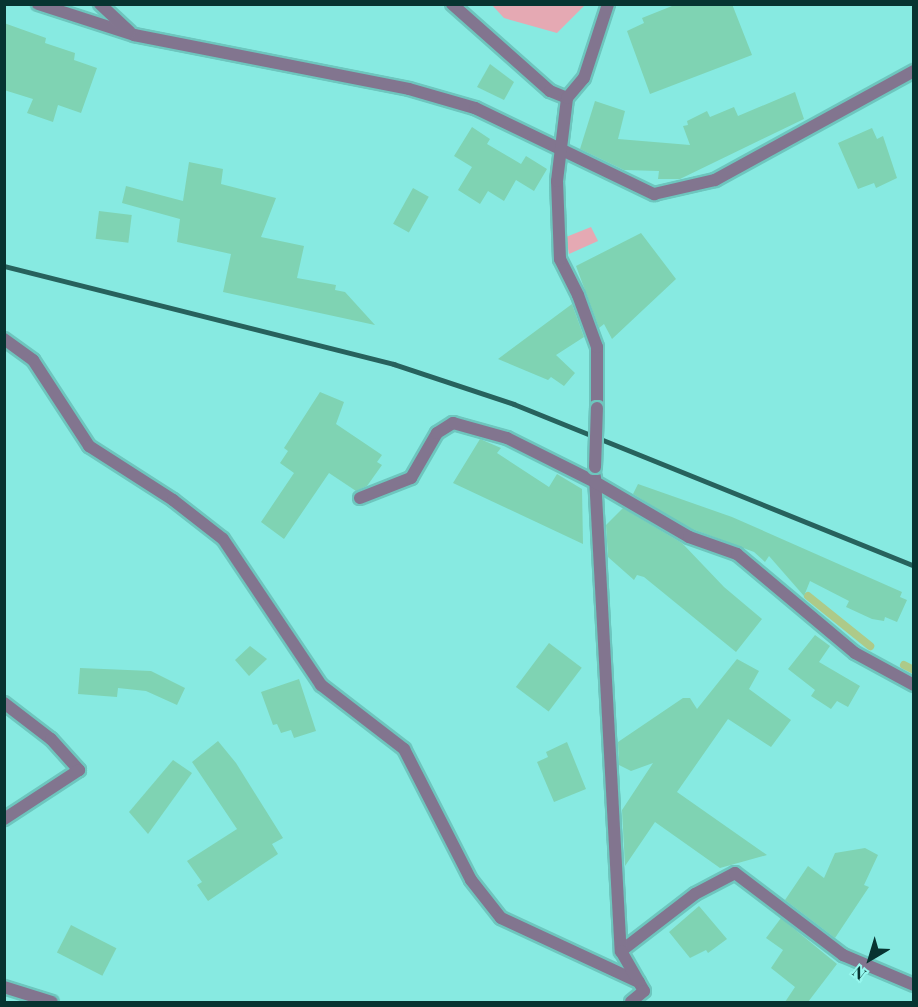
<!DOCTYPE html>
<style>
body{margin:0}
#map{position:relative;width:918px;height:1007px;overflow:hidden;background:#87eae1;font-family:"Playfair Display",serif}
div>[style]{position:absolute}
.green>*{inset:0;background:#e5a9b3}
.stream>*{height:8px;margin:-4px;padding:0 4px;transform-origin:4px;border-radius:4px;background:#adca89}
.building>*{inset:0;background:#7fd3b3;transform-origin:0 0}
.roads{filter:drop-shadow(2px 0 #6dc6be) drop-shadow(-2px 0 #6dc6be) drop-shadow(0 2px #6dc6be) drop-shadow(0 -2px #6dc6be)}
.lane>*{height:12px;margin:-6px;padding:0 6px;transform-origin:6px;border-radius:6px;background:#82758f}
.street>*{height:12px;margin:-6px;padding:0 6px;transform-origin:6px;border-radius:6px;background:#82758f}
.rail>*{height:4.5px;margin:-2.25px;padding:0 2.25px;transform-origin:2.25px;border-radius:2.25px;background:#27625d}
.bridges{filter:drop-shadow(2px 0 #6dc6be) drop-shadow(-2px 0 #6dc6be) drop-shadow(0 2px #6dc6be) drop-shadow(0 -2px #6dc6be)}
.street-bridge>*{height:12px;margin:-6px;padding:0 6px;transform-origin:6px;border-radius:6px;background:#82758f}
span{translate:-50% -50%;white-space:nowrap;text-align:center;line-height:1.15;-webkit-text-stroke:5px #95f7ee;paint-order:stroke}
.frame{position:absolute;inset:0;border:6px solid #073431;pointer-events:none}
.north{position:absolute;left:840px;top:929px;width:60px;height:60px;-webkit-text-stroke:4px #95f7ee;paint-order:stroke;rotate:218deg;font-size:16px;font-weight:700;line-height:24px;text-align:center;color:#073431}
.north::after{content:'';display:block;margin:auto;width:21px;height:27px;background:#073431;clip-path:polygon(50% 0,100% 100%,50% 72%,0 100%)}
</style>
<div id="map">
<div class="green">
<i style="clip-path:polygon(492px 5px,585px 5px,557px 33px,504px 18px)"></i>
<i style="clip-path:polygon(591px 227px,598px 241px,569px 254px,566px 237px)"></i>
</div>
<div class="stream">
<i style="left:808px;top:596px;width:80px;rotate:38.9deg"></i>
<i style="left:904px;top:665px;width:11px;rotate:27deg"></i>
</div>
<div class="building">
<i style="clip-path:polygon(677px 4px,732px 4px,752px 55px,650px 94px,627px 31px,644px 23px,642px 18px)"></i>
<i style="clip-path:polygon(4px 23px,46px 38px,45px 43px,75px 53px,74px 60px,97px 68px,81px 113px,58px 105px,53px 122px,27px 113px,33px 99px,4px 90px)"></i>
<i style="clip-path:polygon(490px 64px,514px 82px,504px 100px,477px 87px)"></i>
<i style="clip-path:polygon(795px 92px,804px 119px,680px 179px,658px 179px,659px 171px,624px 170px,580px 149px,595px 101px,625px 111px,618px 139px,690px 145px,683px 126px,688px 125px,687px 121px,707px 111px,710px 117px,734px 107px,738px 116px)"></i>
<i style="clip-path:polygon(472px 127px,490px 139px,487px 144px,521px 164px,526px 156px,547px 169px,534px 191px,516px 180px,504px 201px,488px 191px,480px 204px,458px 190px,472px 167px,454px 156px)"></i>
<i style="clip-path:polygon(872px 128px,877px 139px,883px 136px,897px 178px,876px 188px,874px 183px,858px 189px,838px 143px)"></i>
<i style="clip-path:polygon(189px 162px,223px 169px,221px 184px,276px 198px,261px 237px,304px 246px,297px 278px,336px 285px,335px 290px,345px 292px,375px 325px,223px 292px,231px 254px,177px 242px,180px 219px,122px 203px,126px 186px,183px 201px)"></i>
<i style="left:413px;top:188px;width:18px;height:41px;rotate:29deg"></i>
<i style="left:99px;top:211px;width:33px;height:28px;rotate:7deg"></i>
<i style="clip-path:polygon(641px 233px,676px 279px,612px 339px,604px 324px,599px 328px,576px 266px)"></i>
<i style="clip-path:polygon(572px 304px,584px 337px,556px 355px,575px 373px,564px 386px,551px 377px,548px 380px,498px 359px)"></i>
<i style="clip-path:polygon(320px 392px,344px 402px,336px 424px,382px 455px,377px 462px,382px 465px,367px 486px,356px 491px,329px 473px,284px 539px,261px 522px,294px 473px,280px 463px,288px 451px,284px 448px)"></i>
<i style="clip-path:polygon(480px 439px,501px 448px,497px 453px,549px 487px,557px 474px,582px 489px,583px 544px,453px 483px)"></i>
<i style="clip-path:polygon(638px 484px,732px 517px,902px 592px,900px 597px,907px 600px,897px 622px,885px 617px,884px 621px,872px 619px,846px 607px,849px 601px,810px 581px,804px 596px,769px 556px,765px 562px,754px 552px,687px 527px,633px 494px)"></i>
<i style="clip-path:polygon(623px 508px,682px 543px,724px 587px,762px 619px,736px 652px,644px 577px,637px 575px,634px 580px,608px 557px,606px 525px)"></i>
<i style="clip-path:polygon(815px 635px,830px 646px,819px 662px,860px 686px,848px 707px,837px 701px,831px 709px,811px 696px,815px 690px,788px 669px)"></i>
<i style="left:549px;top:643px;width:41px;height:55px;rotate:37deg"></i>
<i style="clip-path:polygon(250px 646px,267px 659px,249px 676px,235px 660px)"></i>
<i style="clip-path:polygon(737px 659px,759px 671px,749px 689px,791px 720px,771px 747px,728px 719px,677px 792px,767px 855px,720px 868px,655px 822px,625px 866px,622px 810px,653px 763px,631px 771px,619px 765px,618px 742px,683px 698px,690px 698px,697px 709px)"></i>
<i style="clip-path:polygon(80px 668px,151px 671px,185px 688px,177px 705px,146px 691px,118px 688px,117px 697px,78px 694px)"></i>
<i style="clip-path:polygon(299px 679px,316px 731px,294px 738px,291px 730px,281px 733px,277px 724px,273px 725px,261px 692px)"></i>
<i style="clip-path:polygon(218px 741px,236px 763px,283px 838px,272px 844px,278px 854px,208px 901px,197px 885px,202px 882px,187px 861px,237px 829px,192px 762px)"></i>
<i style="clip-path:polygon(567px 742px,586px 789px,554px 802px,537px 762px,548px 757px,546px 752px)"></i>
<i style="clip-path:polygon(173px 760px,192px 773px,148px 834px,129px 812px)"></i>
<i style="clip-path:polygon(865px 848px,878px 855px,864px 885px,869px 887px,835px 938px,785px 900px,808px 866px,824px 878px,835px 853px)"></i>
<i style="clip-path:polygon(699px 906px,727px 939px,708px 953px,706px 950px,690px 958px,669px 932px)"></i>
<i style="clip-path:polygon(781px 918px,837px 964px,808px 1002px,785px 1002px,795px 987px,771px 968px,783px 950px,766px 938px)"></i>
<i style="left:71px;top:925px;width:51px;height:31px;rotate:27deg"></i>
</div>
<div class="roads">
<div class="lane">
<i style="left:4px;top:339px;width:36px;rotate:36deg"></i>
<i style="left:33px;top:360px;width:103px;rotate:56.9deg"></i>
<i style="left:89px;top:446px;width:100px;rotate:32.7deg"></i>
<i style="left:173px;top:500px;width:63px;rotate:38deg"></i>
<i style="left:223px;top:539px;width:176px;rotate:56.1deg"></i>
<i style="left:321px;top:685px;width:105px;rotate:37.6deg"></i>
<i style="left:404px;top:749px;width:147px;rotate:62.9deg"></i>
<i style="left:471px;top:880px;width:48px;rotate:51.7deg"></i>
<i style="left:501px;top:918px;width:152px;rotate:24.9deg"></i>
<i style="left:4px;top:703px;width:59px;rotate:37.5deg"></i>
<i style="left:51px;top:739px;width:42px;rotate:47.9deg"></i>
<i style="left:79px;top:770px;width:90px;rotate:146.8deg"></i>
<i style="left:621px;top:951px;width:93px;rotate:-37.6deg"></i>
<i style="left:695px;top:894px;width:45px;rotate:-27.7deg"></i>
<i style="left:735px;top:873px;width:136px;rotate:37.2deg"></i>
<i style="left:843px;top:955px;width:77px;rotate:22.9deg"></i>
</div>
<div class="street">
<i style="left:38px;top:4px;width:101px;rotate:17.9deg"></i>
<i style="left:134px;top:35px;width:280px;rotate:11.1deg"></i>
<i style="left:409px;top:89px;width:69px;rotate:16.1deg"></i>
<i style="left:475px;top:108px;width:199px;rotate:25.7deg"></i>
<i style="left:654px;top:194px;width:63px;rotate:-12.9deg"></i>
<i style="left:715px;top:180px;width:227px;rotate:-28.7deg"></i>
<i style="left:100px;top:4px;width:41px;rotate:43deg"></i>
<i style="left:452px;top:4px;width:131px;rotate:41.6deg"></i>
<i style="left:550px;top:91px;width:18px;rotate:22deg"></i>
<i style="left:597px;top:408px;width:61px;rotate:-90deg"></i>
<i style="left:597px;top:347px;width:55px;rotate:-110.1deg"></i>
<i style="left:578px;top:295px;width:40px;rotate:-116.6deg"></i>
<i style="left:560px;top:259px;width:78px;rotate:-92.2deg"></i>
<i style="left:557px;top:181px;width:84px;rotate:-83.1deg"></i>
<i style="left:567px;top:98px;width:26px;rotate:-50deg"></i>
<i style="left:584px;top:78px;width:78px;rotate:-72deg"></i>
<i style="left:595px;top:477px;width:475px;rotate:86.9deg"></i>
<i style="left:621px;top:951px;width:46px;rotate:60.1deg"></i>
<i style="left:644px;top:991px;width:17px;rotate:140deg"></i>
<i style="left:360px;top:498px;width:55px;rotate:-21.4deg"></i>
<i style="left:411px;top:478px;width:52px;rotate:-60deg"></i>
<i style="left:437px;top:433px;width:19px;rotate:-32deg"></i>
<i style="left:453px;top:423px;width:56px;rotate:15.5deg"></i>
<i style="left:507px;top:438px;width:98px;rotate:26.6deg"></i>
<i style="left:595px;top:482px;width:109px;rotate:30.3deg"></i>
<i style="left:689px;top:537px;width:51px;rotate:19.5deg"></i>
<i style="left:737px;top:554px;width:154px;rotate:40deg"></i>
<i style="left:855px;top:653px;width:67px;rotate:28.5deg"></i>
<i style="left:4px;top:987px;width:50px;rotate:17.4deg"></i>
</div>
</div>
<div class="rail">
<i style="left:4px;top:266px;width:402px;rotate:14.1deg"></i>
<i style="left:394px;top:364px;width:126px;rotate:18.4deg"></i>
<i style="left:514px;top:404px;width:432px;rotate:22deg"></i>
</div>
<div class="bridges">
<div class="street-bridge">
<i style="left:595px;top:467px;width:59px;rotate:-88.1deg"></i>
</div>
</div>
<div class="frame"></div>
<div class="north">N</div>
</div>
